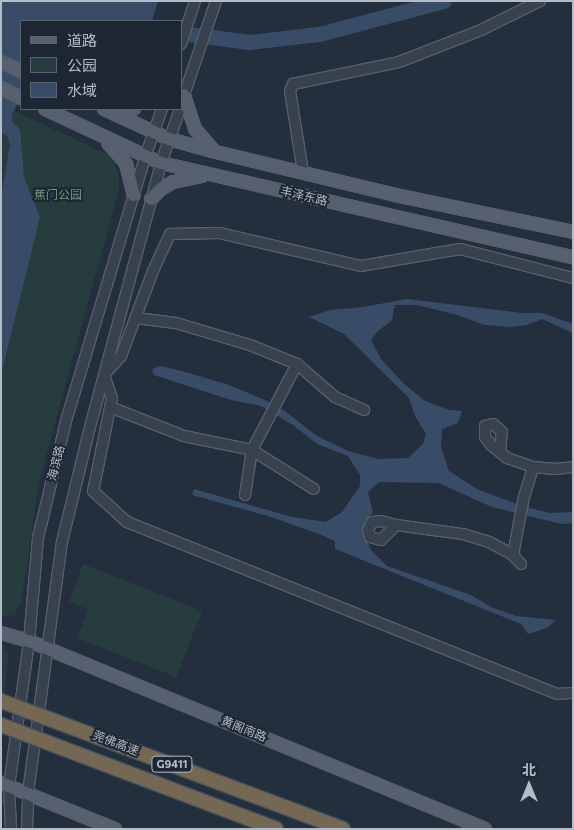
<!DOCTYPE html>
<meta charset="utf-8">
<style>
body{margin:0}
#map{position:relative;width:574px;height:830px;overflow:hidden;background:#242f3e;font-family:Commissioner,"Noto Sans SC",sans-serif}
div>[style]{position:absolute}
.green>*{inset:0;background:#263c3f}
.water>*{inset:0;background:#394c67}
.river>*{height:15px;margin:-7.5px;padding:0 7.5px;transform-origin:7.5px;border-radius:7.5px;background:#394c67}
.roads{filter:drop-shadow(1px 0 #565f6c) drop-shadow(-1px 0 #565f6c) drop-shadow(0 1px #565f6c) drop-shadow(0 -1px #565f6c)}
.minor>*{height:10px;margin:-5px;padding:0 5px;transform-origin:5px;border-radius:5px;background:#38414e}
.major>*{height:12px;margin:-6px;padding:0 6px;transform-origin:6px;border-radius:6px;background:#56606e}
.bridges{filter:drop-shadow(1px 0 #434c59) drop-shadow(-1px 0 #434c59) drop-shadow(0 1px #434c59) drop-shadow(0 -1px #434c59)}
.highway-bridge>*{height:14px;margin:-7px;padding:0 7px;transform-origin:7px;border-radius:7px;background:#746855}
span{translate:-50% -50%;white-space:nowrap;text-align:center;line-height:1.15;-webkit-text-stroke:4px #1d2633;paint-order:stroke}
.shield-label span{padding:1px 4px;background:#1d2633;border:1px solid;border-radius:4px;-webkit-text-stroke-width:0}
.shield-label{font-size:11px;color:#b4bcc9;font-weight:700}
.park-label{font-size:12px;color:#6b9a76}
.street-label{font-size:12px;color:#b4bcc9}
.frame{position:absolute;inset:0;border:2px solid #b4bcc9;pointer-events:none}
.legend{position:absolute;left:20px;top:20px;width:162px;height:90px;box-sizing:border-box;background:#1d2633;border:1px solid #59626f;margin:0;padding:6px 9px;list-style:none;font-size:15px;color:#b4bcc9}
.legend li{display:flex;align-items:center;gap:10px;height:25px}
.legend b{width:25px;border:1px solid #59626f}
.north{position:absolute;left:504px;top:760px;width:50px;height:50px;-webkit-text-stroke:4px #1d2633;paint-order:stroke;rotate:0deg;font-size:14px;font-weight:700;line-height:20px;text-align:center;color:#b4bcc9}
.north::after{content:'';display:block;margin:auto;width:18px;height:22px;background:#b4bcc9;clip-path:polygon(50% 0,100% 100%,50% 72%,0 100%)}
</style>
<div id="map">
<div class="green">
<div style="clip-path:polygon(1px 105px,105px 153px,114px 162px,119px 177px,119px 189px,39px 482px,22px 598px,15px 615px,1px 617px)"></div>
<div style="clip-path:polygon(83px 564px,202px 611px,176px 677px,77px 638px,88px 609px,69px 602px)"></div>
<div style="clip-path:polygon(1px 643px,9px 653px,1px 725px)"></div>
</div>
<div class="water">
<div style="clip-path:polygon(1px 1px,158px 1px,152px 21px,21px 21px,21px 98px,12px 114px,12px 121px,20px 130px,24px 177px,40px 217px,1px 375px,1px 198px,10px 144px,6px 134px,1px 133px)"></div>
<div style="clip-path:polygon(407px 299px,522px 313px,542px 313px,573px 324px,573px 333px,542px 319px,527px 325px,511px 327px,485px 325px,454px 314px,417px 305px,395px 305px,392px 320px,377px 332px,371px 340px,381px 359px,403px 383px,425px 401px,449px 410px,462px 411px,458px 423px,442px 429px,441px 447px,449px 471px,477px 489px,519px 505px,549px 513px,573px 512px,573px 523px,562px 524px,492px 507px,439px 483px,379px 482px,368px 492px,373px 513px,365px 520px,365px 536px,371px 550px,387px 566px,471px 595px,491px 607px,516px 616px,556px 620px,547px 628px,528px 634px,521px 624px,335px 549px,335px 541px,319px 534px,268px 516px,192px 495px,194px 489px,292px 517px,326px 522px,342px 512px,360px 486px,360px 475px,348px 456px,317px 444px,293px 425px,261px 406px,231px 400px,154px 375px,152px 369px,160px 366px,182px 371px,229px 385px,267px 401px,286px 412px,317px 436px,348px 451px,378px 459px,408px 458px,423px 444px,426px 434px,415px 416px,409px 398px,344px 334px,309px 317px,330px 310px,363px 307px)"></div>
</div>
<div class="river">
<div style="left:181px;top:33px;width:69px;rotate:7.5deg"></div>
<div style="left:249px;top:42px;width:70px;rotate:-6.5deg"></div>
<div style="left:319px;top:34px;width:129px;rotate:-14.8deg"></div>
</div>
<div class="roads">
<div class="minor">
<div style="left:181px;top:44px;width:45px;rotate:-72deg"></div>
<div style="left:182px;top:101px;width:106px;rotate:-71.2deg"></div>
<div style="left:303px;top:172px;width:82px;rotate:-99.1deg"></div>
<div style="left:290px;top:91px;width:8px;rotate:-67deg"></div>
<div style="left:293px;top:84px;width:108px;rotate:-11.7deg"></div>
<div style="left:399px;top:62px;width:88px;rotate:-21.3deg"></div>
<div style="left:481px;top:30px;width:66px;rotate:-26.2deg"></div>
<div style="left:573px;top:278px;width:117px;rotate:-165.6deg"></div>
<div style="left:460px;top:249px;width:100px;rotate:170.3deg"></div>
<div style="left:361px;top:266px;width:146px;rotate:-166.9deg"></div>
<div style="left:219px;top:233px;width:49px;rotate:178.8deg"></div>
<div style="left:170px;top:234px;width:41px;rotate:114.7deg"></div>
<div style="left:153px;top:271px;width:91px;rotate:110.6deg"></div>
<div style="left:121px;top:356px;width:25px;rotate:132deg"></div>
<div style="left:104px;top:375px;width:24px;rotate:71deg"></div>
<div style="left:112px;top:398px;width:95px;rotate:101.5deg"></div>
<div style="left:93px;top:491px;width:46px;rotate:42.4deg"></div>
<div style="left:127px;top:522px;width:463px;rotate:21.8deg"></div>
<div style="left:557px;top:694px;width:16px;rotate:-4deg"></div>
<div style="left:136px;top:318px;width:40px;rotate:7.1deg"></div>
<div style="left:176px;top:323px;width:77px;rotate:16.6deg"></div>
<div style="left:250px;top:345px;width:51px;rotate:22deg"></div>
<div style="left:297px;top:364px;width:50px;rotate:41deg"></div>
<div style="left:335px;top:397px;width:32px;rotate:24deg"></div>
<div style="left:110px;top:407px;width:79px;rotate:21.4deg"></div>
<div style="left:184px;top:436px;width:69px;rotate:11.6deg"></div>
<div style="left:252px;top:450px;width:97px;rotate:-62.4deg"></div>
<div style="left:500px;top:450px;width:18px;rotate:-84deg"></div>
<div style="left:502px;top:432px;width:12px;rotate:-138deg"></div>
<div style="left:493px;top:424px;width:8px;rotate:166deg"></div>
<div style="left:485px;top:426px;width:11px;rotate:90deg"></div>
<div style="left:485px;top:437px;width:10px;rotate:53deg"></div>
<div style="left:491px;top:445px;width:21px;rotate:39deg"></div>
<div style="left:507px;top:458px;width:28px;rotate:19deg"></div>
<div style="left:533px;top:467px;width:22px;rotate:5deg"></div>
<div style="left:555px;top:469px;width:18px;rotate:-6deg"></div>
<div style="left:245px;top:495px;width:46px;rotate:-81.2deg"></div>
<div style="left:252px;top:450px;width:73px;rotate:32.2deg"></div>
<div style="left:396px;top:525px;width:21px;rotate:135deg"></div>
<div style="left:381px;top:540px;width:11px;rotate:-165deg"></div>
<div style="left:370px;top:537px;width:7px;rotate:-106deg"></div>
<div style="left:368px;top:530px;width:9px;rotate:-63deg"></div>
<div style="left:372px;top:522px;width:9px;rotate:-6deg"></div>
<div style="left:381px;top:521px;width:16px;rotate:15deg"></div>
<div style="left:396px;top:525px;width:68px;rotate:7.7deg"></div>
<div style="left:463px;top:534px;width:27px;rotate:17deg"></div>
<div style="left:489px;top:542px;width:27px;rotate:28deg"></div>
<div style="left:521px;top:564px;width:12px;rotate:-132deg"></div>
<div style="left:513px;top:555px;width:59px;rotate:-79.3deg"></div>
<div style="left:524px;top:497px;width:31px;rotate:-73deg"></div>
<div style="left:11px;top:829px;width:43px;rotate:-92.7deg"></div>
<div style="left:9px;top:786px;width:146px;rotate:-82.1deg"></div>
<div style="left:29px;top:641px;width:103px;rotate:-85deg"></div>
<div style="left:38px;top:538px;width:120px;rotate:-76.5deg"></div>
<div style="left:66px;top:421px;width:276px;rotate:-73.3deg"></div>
<div style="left:145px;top:157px;width:51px;rotate:-70.5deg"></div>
<div style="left:27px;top:829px;width:36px;rotate:-88deg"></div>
<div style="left:28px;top:793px;width:253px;rotate:-82.3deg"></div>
<div style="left:62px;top:542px;width:118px;rotate:-76.3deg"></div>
<div style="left:90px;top:427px;width:273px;rotate:-74.9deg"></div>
<div style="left:161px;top:163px;width:57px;rotate:-70.6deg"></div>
</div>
<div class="major">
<div style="left:1px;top:62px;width:22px;rotate:24deg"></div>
<div style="left:1px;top:88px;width:22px;rotate:27deg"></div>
<div style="left:184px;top:95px;width:36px;rotate:72deg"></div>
<div style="left:195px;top:129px;width:29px;rotate:49deg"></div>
<div style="left:45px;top:109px;width:128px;rotate:25deg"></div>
<div style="left:161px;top:163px;width:423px;rotate:12.9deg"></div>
<div style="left:104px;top:109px;width:72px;rotate:24.8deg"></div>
<div style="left:169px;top:139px;width:49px;rotate:15.5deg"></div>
<div style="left:216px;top:152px;width:184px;rotate:13.5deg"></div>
<div style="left:395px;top:195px;width:182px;rotate:11.7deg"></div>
<div style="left:111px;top:111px;width:23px;rotate:-5deg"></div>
<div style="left:108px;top:143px;width:28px;rotate:49deg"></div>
<div style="left:126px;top:164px;width:32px;rotate:76deg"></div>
<div style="left:151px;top:199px;width:14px;rotate:-45deg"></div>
<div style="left:161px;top:189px;width:14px;rotate:-30deg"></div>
<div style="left:173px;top:182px;width:30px;rotate:-12deg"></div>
<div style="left:1px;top:633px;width:29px;rotate:16deg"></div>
<div style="left:29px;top:641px;width:493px;rotate:22.4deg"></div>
<div style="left:1px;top:783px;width:123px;rotate:22deg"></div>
</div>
</div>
<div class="bridges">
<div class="highway-bridge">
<div style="left:1px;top:701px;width:365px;rotate:20.5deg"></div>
<div style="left:1px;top:725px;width:294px;rotate:20.7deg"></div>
</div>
</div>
<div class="shield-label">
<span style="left:172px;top:764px">G9411</span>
</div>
<div class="park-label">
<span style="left:58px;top:195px">蕉门公园</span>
</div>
<div class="street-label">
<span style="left:304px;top:196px;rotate:13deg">丰泽东路</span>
<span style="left:56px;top:463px;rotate:-76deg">海滨路</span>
<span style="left:244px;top:729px;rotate:22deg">黄阁南路</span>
<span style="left:116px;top:743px;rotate:21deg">莞佛高速</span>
</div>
<div class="frame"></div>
<ul class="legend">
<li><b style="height:6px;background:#56606e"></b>道路</li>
<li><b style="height:14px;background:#263c3f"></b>公园</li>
<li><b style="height:14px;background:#394c67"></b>水域</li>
</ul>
<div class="north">北</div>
</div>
